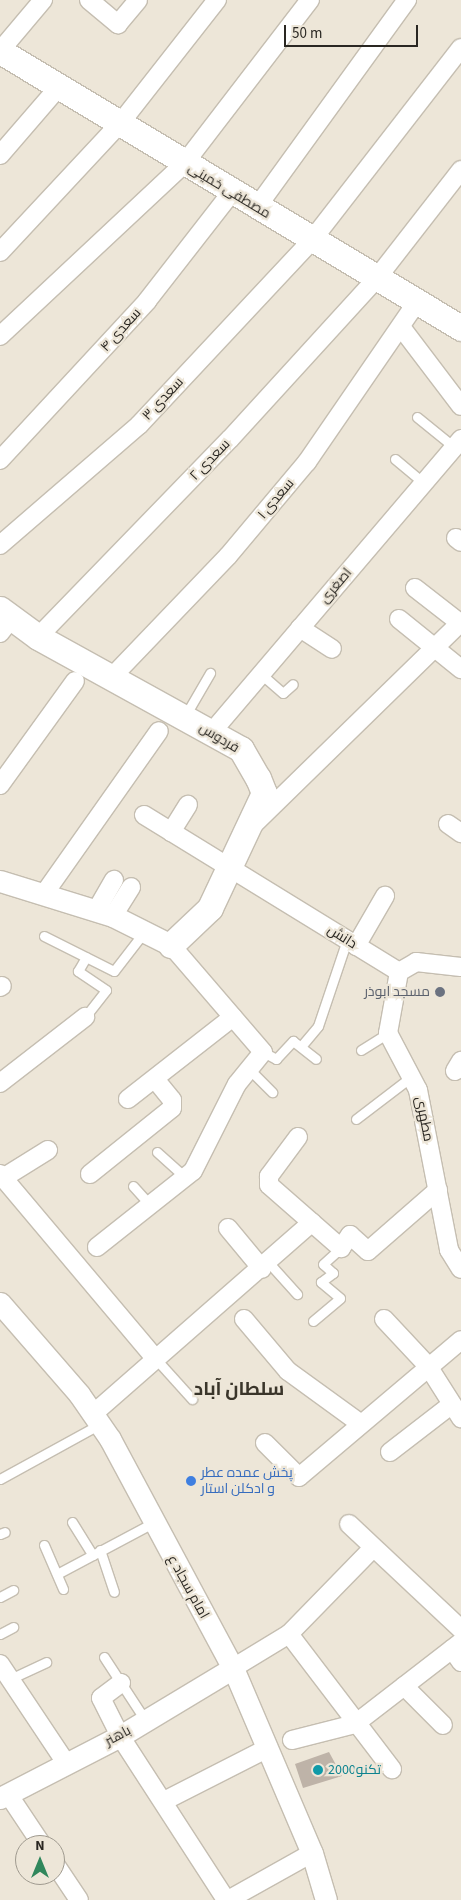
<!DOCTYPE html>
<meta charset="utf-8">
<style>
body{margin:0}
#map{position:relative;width:461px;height:1900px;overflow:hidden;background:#ede6d8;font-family:"Source Sans 3",Cairo,sans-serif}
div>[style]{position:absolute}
.building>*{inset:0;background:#beb3a8}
.roads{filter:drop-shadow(1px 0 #c5beb1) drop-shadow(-1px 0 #c5beb1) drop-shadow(0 1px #c5beb1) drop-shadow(0 -1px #c5beb1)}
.service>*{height:9px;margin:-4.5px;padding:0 4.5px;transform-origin:4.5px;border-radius:4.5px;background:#fff}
.minor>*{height:18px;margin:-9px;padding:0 9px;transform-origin:9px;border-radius:9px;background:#fff}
.tertiary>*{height:21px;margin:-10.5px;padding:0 10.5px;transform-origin:10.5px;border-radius:10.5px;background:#fff}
.secondary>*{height:25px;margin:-12.5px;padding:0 12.5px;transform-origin:12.5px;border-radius:12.5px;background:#fff}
.dots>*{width:14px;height:14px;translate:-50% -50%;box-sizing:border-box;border:2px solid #ede6d8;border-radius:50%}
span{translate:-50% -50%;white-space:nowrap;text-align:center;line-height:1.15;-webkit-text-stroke:4.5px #ede6d8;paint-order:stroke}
.street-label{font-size:14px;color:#2a2722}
.worship-label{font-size:14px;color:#5b616d}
.right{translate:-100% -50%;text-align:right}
.shop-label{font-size:14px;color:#366cbe}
.left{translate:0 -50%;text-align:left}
.culture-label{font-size:14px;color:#0d838f}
.district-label{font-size:19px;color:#3a352a;font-weight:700}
.north{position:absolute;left:15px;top:1835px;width:50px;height:50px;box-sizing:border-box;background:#ede6d8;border:1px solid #9f9a8f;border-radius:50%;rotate:0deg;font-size:14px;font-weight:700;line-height:20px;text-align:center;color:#2a2722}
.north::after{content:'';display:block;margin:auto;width:18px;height:22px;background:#30875c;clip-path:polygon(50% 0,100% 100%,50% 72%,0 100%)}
.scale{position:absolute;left:284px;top:25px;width:134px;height:22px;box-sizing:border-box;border:2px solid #2a2722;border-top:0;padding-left:6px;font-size:15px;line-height:18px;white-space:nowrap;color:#2a2722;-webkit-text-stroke:4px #ede6d8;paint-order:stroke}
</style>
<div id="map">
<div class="building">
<div style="clip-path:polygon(329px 1752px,342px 1776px,303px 1788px,295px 1764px)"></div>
</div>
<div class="roads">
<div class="service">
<div style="left:417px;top:417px;width:48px;rotate:39deg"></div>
<div style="left:395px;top:459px;width:38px;rotate:40deg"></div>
<div style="left:261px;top:674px;width:29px;rotate:41deg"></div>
<div style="left:283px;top:693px;width:13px;rotate:-42deg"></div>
<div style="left:185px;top:716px;width:50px;rotate:-59.8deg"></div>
<div style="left:44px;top:936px;width:78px;rotate:26.6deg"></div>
<div style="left:114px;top:971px;width:49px;rotate:-52.4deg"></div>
<div style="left:85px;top:1017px;width:34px;rotate:-52deg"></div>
<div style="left:106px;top:990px;width:34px;rotate:-146deg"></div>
<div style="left:78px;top:971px;width:16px;rotate:-60deg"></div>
<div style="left:303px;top:1044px;width:23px;rotate:-50deg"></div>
<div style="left:318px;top:1026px;width:91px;rotate:-71.4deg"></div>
<div style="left:361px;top:1050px;width:32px;rotate:-32deg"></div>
<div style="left:263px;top:1052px;width:15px;rotate:28deg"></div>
<div style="left:276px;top:1059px;width:25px;rotate:-47deg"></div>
<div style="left:293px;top:1041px;width:29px;rotate:38deg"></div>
<div style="left:249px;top:1069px;width:33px;rotate:45deg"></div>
<div style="left:356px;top:1119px;width:69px;rotate:-37.4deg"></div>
<div style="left:157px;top:1152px;width:38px;rotate:42deg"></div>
<div style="left:133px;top:1186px;width:25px;rotate:48deg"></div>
<div style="left:269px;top:1263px;width:42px;rotate:47.9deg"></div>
<div style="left:313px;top:1321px;width:35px;rotate:-40deg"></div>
<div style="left:340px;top:1298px;width:25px;rotate:-140deg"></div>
<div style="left:321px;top:1282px;width:15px;rotate:-37deg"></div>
<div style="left:333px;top:1273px;width:13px;rotate:-138deg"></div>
<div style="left:323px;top:1264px;width:24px;rotate:-42deg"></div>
<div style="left:156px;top:1359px;width:54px;rotate:48deg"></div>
<div style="left:0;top:1479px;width:114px;rotate:-28.8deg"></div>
<div style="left:72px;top:1522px;width:39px;rotate:58deg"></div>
<div style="left:0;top:1534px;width:5px;rotate:-22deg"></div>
<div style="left:44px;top:1545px;width:48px;rotate:66.6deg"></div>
<div style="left:100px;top:1550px;width:44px;rotate:71.6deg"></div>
<div style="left:57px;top:1574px;width:109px;rotate:-28deg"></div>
<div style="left:0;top:1597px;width:15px;rotate:-28deg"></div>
<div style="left:0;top:1634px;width:15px;rotate:-28deg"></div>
<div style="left:104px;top:1657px;width:75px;rotate:56.9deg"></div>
<div style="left:10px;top:1679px;width:40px;rotate:-25deg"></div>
</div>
<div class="minor">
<div style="left:89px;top:0;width:38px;rotate:40deg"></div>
<div style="left:118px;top:24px;width:31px;rotate:-50deg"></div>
<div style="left:0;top:51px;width:67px;rotate:-49.9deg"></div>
<div style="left:0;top:155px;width:87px;rotate:-49.2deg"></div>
<div style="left:257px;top:207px;width:256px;rotate:-54.1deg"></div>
<div style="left:0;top:252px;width:179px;rotate:-47deg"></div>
<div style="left:122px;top:121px;width:154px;rotate:-51.9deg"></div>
<div style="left:401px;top:327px;width:99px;rotate:52.8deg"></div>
<div style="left:0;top:336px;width:252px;rotate:-43.1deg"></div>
<div style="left:184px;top:164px;width:207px;rotate:-52.5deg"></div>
<div style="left:0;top:460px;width:217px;rotate:-47.2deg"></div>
<div style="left:147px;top:301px;width:138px;rotate:-52.1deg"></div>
<div style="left:456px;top:538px;width:6px;rotate:39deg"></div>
<div style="left:0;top:545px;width:184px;rotate:-40.8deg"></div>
<div style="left:139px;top:425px;width:253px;rotate:-46.9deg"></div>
<div style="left:312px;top:240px;width:243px;rotate:-52.2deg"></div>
<div style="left:415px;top:588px;width:57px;rotate:37.9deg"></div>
<div style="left:399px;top:619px;width:80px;rotate:38.9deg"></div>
<div style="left:300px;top:628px;width:38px;rotate:33deg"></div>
<div style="left:0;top:633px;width:18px;rotate:-52deg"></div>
<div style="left:38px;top:637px;width:276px;rotate:-45.9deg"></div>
<div style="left:230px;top:439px;width:218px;rotate:-47.6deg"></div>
<div style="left:377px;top:278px;width:137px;rotate:-52.1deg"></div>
<div style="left:111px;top:678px;width:169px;rotate:-46.2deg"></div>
<div style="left:228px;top:556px;width:123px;rotate:-50deg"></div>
<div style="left:307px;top:462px;width:194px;rotate:-55.5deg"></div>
<div style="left:211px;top:733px;width:386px;rotate:-49.6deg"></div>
<div style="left:0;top:785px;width:128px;rotate:-54.2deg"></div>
<div style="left:144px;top:815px;width:299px;rotate:31.6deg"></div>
<div style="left:399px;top:972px;width:20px;rotate:-30deg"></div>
<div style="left:416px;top:962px;width:45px;rotate:6.3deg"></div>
<div style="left:254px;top:824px;width:289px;rotate:-44.3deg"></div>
<div style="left:448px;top:824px;width:16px;rotate:35deg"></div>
<div style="left:171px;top:832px;width:32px;rotate:-58deg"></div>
<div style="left:44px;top:894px;width:199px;rotate:-54.8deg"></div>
<div style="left:96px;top:911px;width:36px;rotate:-60deg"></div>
<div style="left:113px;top:916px;width:34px;rotate:-58deg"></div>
<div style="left:356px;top:946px;width:58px;rotate:-59.9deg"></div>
<div style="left:399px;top:972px;width:62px;rotate:100.2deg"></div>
<div style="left:388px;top:1033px;width:64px;rotate:62.2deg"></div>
<div style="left:418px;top:1090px;width:163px;rotate:79deg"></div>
<div style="left:449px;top:1250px;width:22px;rotate:58deg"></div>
<div style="left:0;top:987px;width:2px;rotate:-27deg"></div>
<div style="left:455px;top:1071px;width:12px;rotate:-59deg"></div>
<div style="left:0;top:1083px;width:108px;rotate:-37.8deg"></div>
<div style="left:128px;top:1099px;width:133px;rotate:-38deg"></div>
<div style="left:298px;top:1137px;width:49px;rotate:126.6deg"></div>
<div style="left:269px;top:1176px;width:9px;rotate:90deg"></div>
<div style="left:269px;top:1185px;width:96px;rotate:41.2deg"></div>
<div style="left:341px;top:1248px;width:16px;rotate:-55deg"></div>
<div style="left:350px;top:1235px;width:24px;rotate:42deg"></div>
<div style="left:368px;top:1251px;width:93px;rotate:-41.1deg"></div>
<div style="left:0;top:1174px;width:242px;rotate:49.9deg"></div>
<div style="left:90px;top:1174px;width:105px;rotate:-38.8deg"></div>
<div style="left:172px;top:1108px;width:8px;rotate:-90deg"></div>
<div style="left:172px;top:1100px;width:26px;rotate:-129deg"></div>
<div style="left:3px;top:1178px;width:53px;rotate:-31.9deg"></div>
<div style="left:228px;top:1228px;width:53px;rotate:50.3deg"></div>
<div style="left:97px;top:1247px;width:122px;rotate:-38.4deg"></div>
<div style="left:193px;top:1171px;width:97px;rotate:-63.2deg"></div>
<div style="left:237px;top:1084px;width:41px;rotate:-50.9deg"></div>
<div style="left:263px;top:1052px;width:141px;rotate:-130.7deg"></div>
<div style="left:244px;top:1319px;width:68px;rotate:49.8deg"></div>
<div style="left:288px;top:1371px;width:90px;rotate:36deg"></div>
<div style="left:384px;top:1319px;width:64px;rotate:46.9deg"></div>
<div style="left:428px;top:1366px;width:62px;rotate:57.6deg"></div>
<div style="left:93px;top:1414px;width:291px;rotate:-41.2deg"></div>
<div style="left:265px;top:1443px;width:48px;rotate:45deg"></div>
<div style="left:299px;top:1477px;width:212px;rotate:-40.2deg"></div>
<div style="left:390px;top:1452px;width:78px;rotate:-37.7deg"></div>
<div style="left:349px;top:1524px;width:154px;rotate:43.2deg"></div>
<div style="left:289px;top:1634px;width:170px;rotate:52.7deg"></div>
<div style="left:452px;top:1649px;width:16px;rotate:55deg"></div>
<div style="left:0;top:1664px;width:119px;rotate:56.3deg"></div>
<div style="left:233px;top:1668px;width:66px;rotate:-31.3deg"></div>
<div style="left:289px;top:1634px;width:120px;rotate:-45.7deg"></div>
<div style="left:121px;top:1683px;width:25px;rotate:143deg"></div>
<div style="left:101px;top:1698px;width:42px;rotate:63.4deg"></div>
<div style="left:120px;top:1736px;width:195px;rotate:57.1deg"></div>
<div style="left:404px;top:1686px;width:55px;rotate:45deg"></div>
<div style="left:292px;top:1740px;width:65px;rotate:-14.3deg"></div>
<div style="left:355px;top:1724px;width:134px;rotate:-37.7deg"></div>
<div style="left:8px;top:1794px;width:61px;rotate:56.3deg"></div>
<div style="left:164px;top:1801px;width:117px;rotate:-27deg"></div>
<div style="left:55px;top:1864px;width:43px;rotate:56.3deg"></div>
<div style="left:228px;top:1900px;width:96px;rotate:-29.2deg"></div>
</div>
<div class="tertiary">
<div style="left:0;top:881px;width:118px;rotate:17.2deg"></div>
<div style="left:113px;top:916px;width:65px;rotate:26.6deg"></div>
<div style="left:0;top:1303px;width:121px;rotate:49deg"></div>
<div style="left:79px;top:1394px;width:55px;rotate:55.4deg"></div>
<div style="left:110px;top:1439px;width:260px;rotate:61.8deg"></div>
<div style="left:233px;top:1668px;width:201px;rotate:66.9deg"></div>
<div style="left:312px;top:1853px;width:49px;rotate:73.4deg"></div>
<div style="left:0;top:1798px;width:135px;rotate:-27.3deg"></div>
<div style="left:120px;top:1736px;width:132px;rotate:-31deg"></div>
</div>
<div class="secondary">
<div style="left:0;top:51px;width:538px;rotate:31deg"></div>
<div style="left:0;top:609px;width:47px;rotate:36.4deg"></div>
<div style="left:38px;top:637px;width:232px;rotate:28.9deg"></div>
<div style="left:241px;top:749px;width:34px;rotate:60deg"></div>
<div style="left:258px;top:778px;width:16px;rotate:68deg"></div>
<div style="left:264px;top:793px;width:127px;rotate:115.2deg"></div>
<div style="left:210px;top:908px;width:54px;rotate:136.5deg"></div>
</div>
</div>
<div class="dots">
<div style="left:440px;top:992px;background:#6b7280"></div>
<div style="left:191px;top:1481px;background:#3f7fe0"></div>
<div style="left:318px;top:1770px;background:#0f9aa8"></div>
</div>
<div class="street-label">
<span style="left:229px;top:191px;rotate:31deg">مصطفی خمینی</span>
<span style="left:121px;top:330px;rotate:-48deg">سعدی ۴</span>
<span style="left:163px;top:399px;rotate:-47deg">سعدی ۳</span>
<span style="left:210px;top:460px;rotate:-46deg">سعدی ۲</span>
<span style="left:276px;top:499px;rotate:-50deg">سعدی ۱</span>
<span style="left:336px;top:586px;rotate:-50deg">اصغری</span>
<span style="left:219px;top:738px;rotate:31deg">فردوس</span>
<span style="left:342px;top:937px;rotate:32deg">دانش</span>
<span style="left:424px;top:1119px;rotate:79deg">مطهری</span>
<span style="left:188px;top:1587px;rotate:61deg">امام سجاد ع</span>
<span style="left:118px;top:1736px;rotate:-28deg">باهنر</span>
</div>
<div class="worship-label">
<span class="right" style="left:430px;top:992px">مسجد ابوذر</span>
</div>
<div class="shop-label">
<span class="left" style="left:201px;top:1481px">پخش عمده عطر<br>و ادکلن استار</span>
</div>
<div class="culture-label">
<span class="left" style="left:328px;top:1770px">تکنو2000</span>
</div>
<div class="district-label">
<span style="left:239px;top:1390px">سلطان آباد</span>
</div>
<div class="north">N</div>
<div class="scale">50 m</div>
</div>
